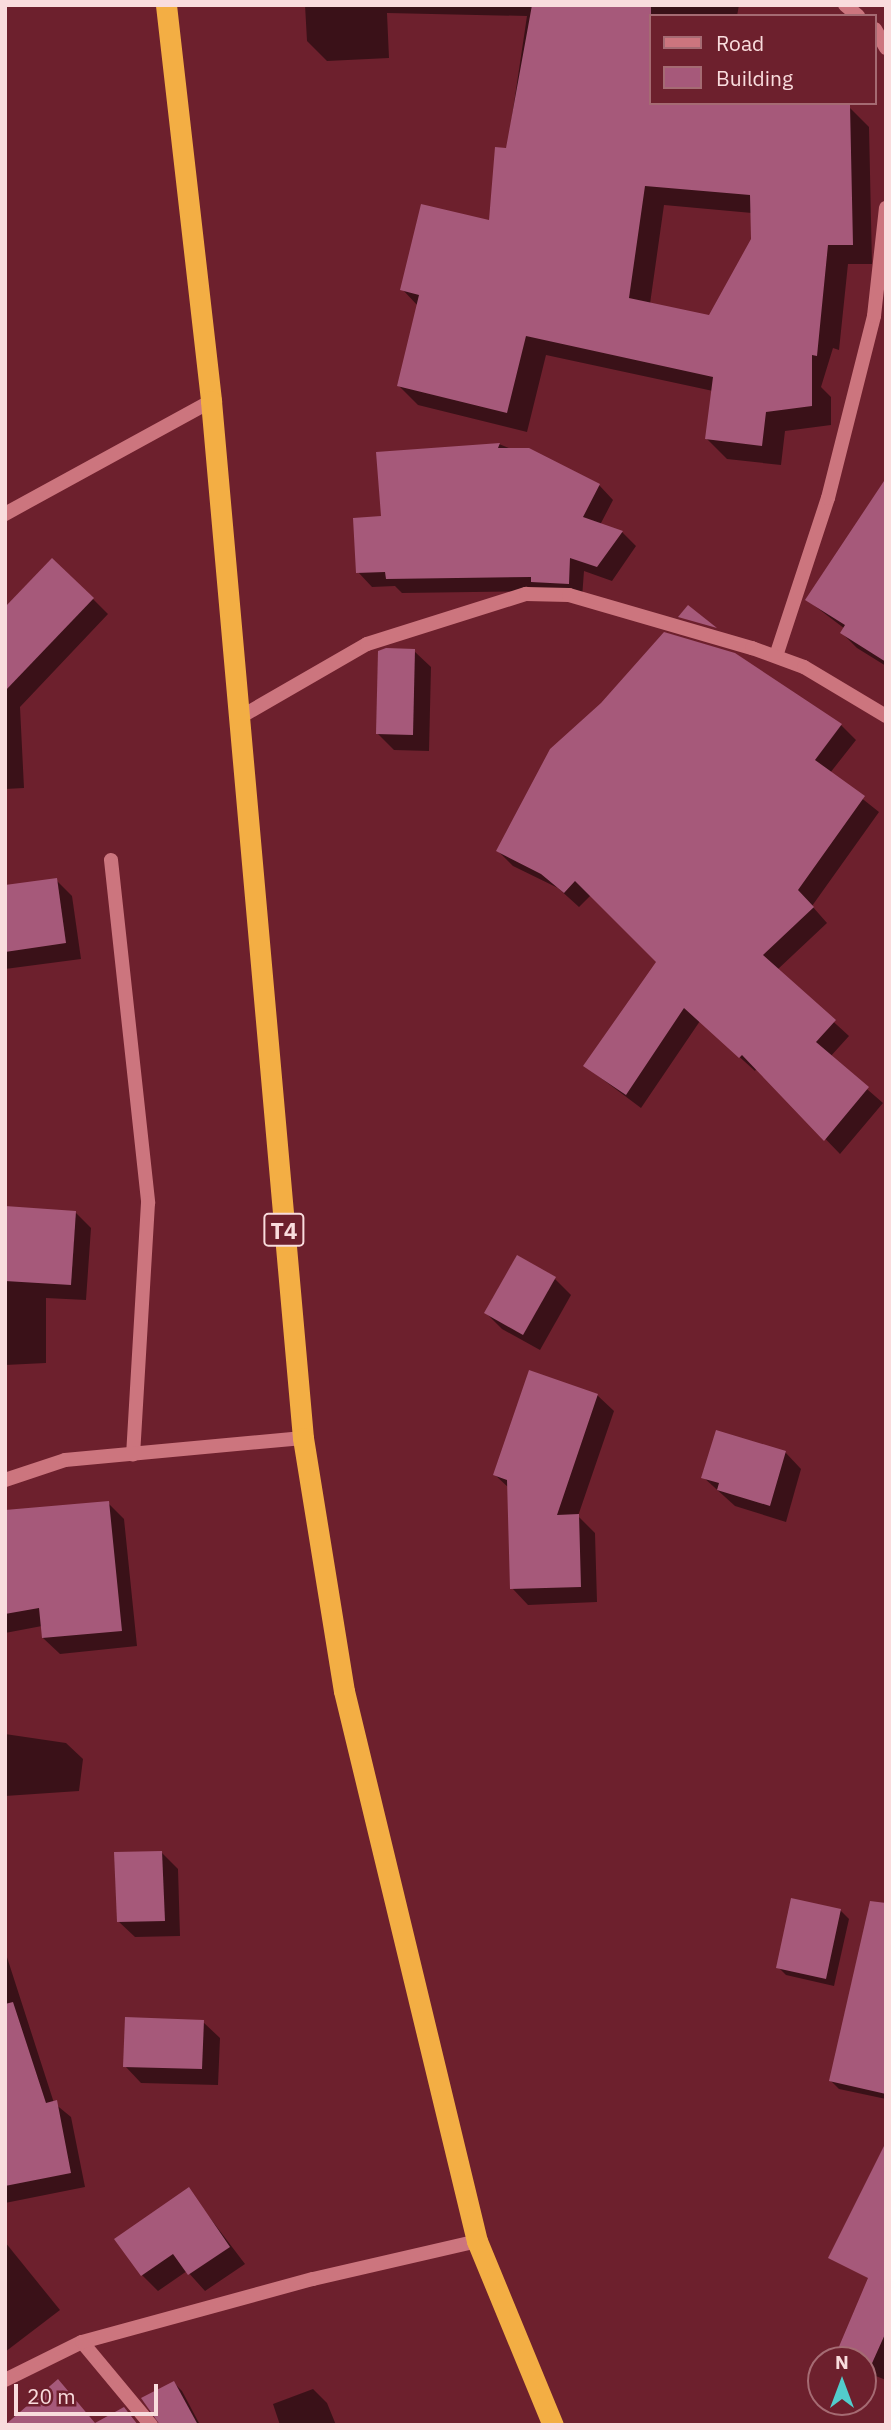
<!DOCTYPE html>
<style>
body{margin:0}
#map{position:relative;width:891px;height:2430px;overflow:hidden;background:#6d202d;font-family:"IBM Plex Sans",sans-serif}
div>[style]{position:absolute}
.shadow>*{inset:0;background:#0007}
.building>*{inset:0;background:#a6597a}
.street>*{height:14px;margin:-7px;padding:0 7px;transform-origin:7px;border-radius:7px;background:#cc757e}
.highway>*{height:21px;margin:-10.5px;padding:0 10.5px;transform-origin:10.5px;border-radius:10.5px;background:#f3ae44}
span{translate:-50% -50%;white-space:nowrap;text-align:center;line-height:1.15;-webkit-text-stroke:7px #6d202d;paint-order:stroke}
.shield-label span{padding:2px 5px;background:#6d202d;border:2px solid;border-radius:5px;-webkit-text-stroke-width:0}
.shield-label{font-size:23px;color:#f9dcdd;font-weight:700}
.frame{position:absolute;inset:0;border:7px solid #f9dcdd;pointer-events:none}
.legend{position:absolute;left:649px;top:14px;width:228px;height:91px;box-sizing:border-box;background:#6d202d;border:2px solid #a56b73;margin:0;padding:9px 12px;list-style:none;font-size:21px;color:#f9dcdd}
.legend li{display:flex;align-items:center;gap:14px;height:35px}
.legend b{width:35px;border:2px solid #a56b73}
.north{position:absolute;left:807px;top:2346px;width:70px;height:70px;box-sizing:border-box;background:#6d202d;border:2px solid #a56b73;border-radius:50%;rotate:0deg;font-size:19px;font-weight:700;line-height:28px;text-align:center;color:#f9dcdd}
.north::after{content:'';display:block;margin:auto;width:24px;height:32px;background:#52cdcc;clip-path:polygon(50% 0,100% 100%,50% 72%,0 100%)}
.scale{position:absolute;left:14px;top:2384px;width:144px;height:32px;box-sizing:border-box;border:4px solid #f9dcdd;border-top:0;padding-left:9px;font-size:21px;line-height:24px;white-space:nowrap;color:#f9dcdd;-webkit-text-stroke:5px #6d202d;paint-order:stroke}
</style>
<div id="map">
<div class="shadow">
<div style="clip-path:polygon(evenodd,305px 5px,739px 5px,737px 16px,651px 16px,651px 103px,833px 103px,833px 108px,849px 107px,869px 127px,872px 264px,848px 264px,839px 350px,833px 348px,821px 387px,831px 397px,831px 425px,785px 431px,781px 465px,727px 459px,707px 439px,713px 391px,546px 355px,527px 432px,418px 405px,399px 386px,418px 306px,402px 289px,490px 222px,507px 150px,527px 16px,387px 13px,389px 58px,327px 61px,307px 41px,305px 5px,664px 205px,752px 213px,752px 240px,710px 317px,650px 304px,664px 205px)"></div>
<div style="clip-path:polygon(499px 444px,599px 485px,613px 500px,600px 525px,622px 532px,636px 546px,612px 581px,584px 571px,582px 598px,542px 591px,402px 593px,395px 586px,372px 587px,358px 572px,382px 518px)"></div>
<div style="clip-path:polygon(886px 481px,886px 666px,857px 648px,842px 633px,845px 629px,807px 600px)"></div>
<div style="clip-path:polygon(93px 599px,108px 614px,20px 707px,24px 788px,5px 789px,5px 610px)"></div>
<div style="clip-path:polygon(414px 651px,431px 667px,429px 751px,394px 750px,378px 734px)"></div>
<div style="clip-path:polygon(841px 725px,856px 740px,830px 773px,879px 812px,812px 906px,827px 923px,777px 970px,849px 1036px,830px 1057px,883px 1103px,840px 1154px,757px 1068px,755px 1071px,700px 1021px,641px 1108px,585px 1066px,658px 962px,591px 895px,579px 907px,558px 888px,513px 866px,498px 851px)"></div>
<div style="clip-path:polygon(56px 880px,72px 896px,81px 959px,5px 969px,5px 887px)"></div>
<div style="clip-path:polygon(5px 1208px,75px 1212px,91px 1228px,86px 1300px,46px 1298px,46px 1363px,5px 1365px)"></div>
<div style="clip-path:polygon(555px 1279px,571px 1295px,540px 1350px,502px 1329px,486px 1313px)"></div>
<div style="clip-path:polygon(597px 1395px,614px 1411px,578px 1516px,595px 1533px,597px 1602px,528px 1605px,512px 1588px,509px 1488px,495px 1475px)"></div>
<div style="clip-path:polygon(785px 1452px,801px 1469px,786px 1522px,735px 1506px,703px 1477px)"></div>
<div style="clip-path:polygon(108px 1503px,124px 1519px,137px 1646px,60px 1654px,43px 1638px,42px 1626px,5px 1633px,5px 1518px)"></div>
<div style="clip-path:polygon(5px 1734px,66px 1743px,83px 1759px,79px 1791px,5px 1796px)"></div>
<div style="clip-path:polygon(162px 1853px,178px 1869px,180px 1936px,135px 1937px,118px 1921px)"></div>
<div style="clip-path:polygon(840px 1910px,849px 1919px,834px 1986px,786px 1975px,778px 1967px)"></div>
<div style="clip-path:polygon(5px 1951px,54px 2103px,71px 2117px,85px 2187px,5px 2203px)"></div>
<div style="clip-path:polygon(886px 1968px,886px 2099px,839px 2089px,831px 2081px)"></div>
<div style="clip-path:polygon(203px 2022px,220px 2038px,218px 2085px,141px 2083px,125px 2066px)"></div>
<div style="clip-path:polygon(188px 2189px,245px 2264px,205px 2291px,187px 2271px,158px 2291px,142px 2275px)"></div>
<div style="clip-path:polygon(5px 2242px,60px 2310px,5px 2352px)"></div>
<div style="clip-path:polygon(886px 2305px,886px 2380px,863px 2371px,863px 2360px,842px 2360px,837px 2355px)"></div>
<div style="clip-path:polygon(174px 2383px,182px 2391px,200px 2425px,161px 2425px)"></div>
<div style="clip-path:polygon(313px 2389px,327px 2403px,336px 2425px,280px 2425px,273px 2404px)"></div>
</div>
<div class="building">
<div style="clip-path:polygon(evenodd,532px 5px,651px 5px,651px 103px,850px 105px,853px 245px,828px 245px,817px 356px,812px 355px,812px 406px,766px 412px,762px 446px,705px 439px,713px 377px,526px 336px,507px 413px,397px 386px,419px 295px,400px 290px,421px 204px,489px 220px,495px 147px,506px 148px,532px 5px,645px 186px,750px 195px,751px 239px,709px 315px,629px 298px,645px 186px)"></div>
<div style="clip-path:polygon(500px 443px,498px 448px,529px 448px,600px 484px,583px 517px,623px 531px,597px 567px,570px 558px,569px 584px,531px 582px,531px 577px,386px 579px,385px 572px,356px 573px,353px 518px,381px 516px,376px 452px)"></div>
<div style="clip-path:polygon(886px 478px,886px 662px,840px 633px,845px 625px,805px 600px)"></div>
<div style="clip-path:polygon(52px 558px,94px 598px,5px 691px,5px 607px)"></div>
<div style="clip-path:polygon(688px 605px,717px 628px,678px 617px)"></div>
<div style="clip-path:polygon(664px 632px,735px 653px,842px 724px,815px 760px,865px 796px,798px 890px,814px 907px,763px 955px,836px 1020px,816px 1042px,869px 1087px,824px 1141px,742px 1055px,739px 1058px,684px 1008px,626px 1095px,583px 1066px,656px 962px,575px 881px,564px 893px,541px 874px,496px 851px,550px 749px,601px 703px)"></div>
<div style="clip-path:polygon(386px 648px,415px 649px,413px 735px,376px 734px,378px 651px)"></div>
<div style="clip-path:polygon(57px 878px,66px 943px,5px 952px,5px 885px)"></div>
<div style="clip-path:polygon(5px 1206px,76px 1211px,71px 1285px,5px 1281px)"></div>
<div style="clip-path:polygon(517px 1255px,556px 1277px,523px 1335px,484px 1313px)"></div>
<div style="clip-path:polygon(529px 1370px,598px 1394px,557px 1515px,579px 1514px,581px 1587px,510px 1589px,507px 1480px,493px 1475px)"></div>
<div style="clip-path:polygon(716px 1430px,786px 1451px,770px 1506px,717px 1490px,719px 1483px,701px 1478px)"></div>
<div style="clip-path:polygon(109px 1501px,122px 1631px,42px 1638px,39px 1608px,5px 1614px,5px 1510px)"></div>
<div style="clip-path:polygon(162px 1851px,165px 1921px,117px 1922px,114px 1852px)"></div>
<div style="clip-path:polygon(791px 1898px,841px 1909px,826px 1979px,776px 1968px)"></div>
<div style="clip-path:polygon(870px 1901px,886px 1903px,886px 2094px,829px 2081px)"></div>
<div style="clip-path:polygon(13px 2002px,46px 2103px,57px 2100px,71px 2173px,5px 2186px,5px 2004px)"></div>
<div style="clip-path:polygon(125px 2017px,204px 2020px,202px 2069px,123px 2067px)"></div>
<div style="clip-path:polygon(886px 2142px,886px 2332px,869px 2370px,863px 2367px,863px 2360px,835px 2356px,868px 2278px,828px 2258px)"></div>
<div style="clip-path:polygon(189px 2187px,230px 2247px,188px 2275px,173px 2254px,141px 2276px,114px 2239px)"></div>
<div style="clip-path:polygon(58px 2379px,95px 2423px,124px 2407px,138px 2425px,5px 2425px)"></div>
<div style="clip-path:polygon(174px 2381px,198px 2425px,160px 2425px,141px 2398px)"></div>
</div>
<div class="street">
<div style="left:845px;top:5px;width:17px;rotate:40deg"></div>
<div style="left:875px;top:29px;width:22px;rotate:60deg"></div>
<div style="left:5px;top:514px;width:235px;rotate:-28.7deg"></div>
<div style="left:776px;top:656px;width:166px;rotate:-71.8deg"></div>
<div style="left:828px;top:498px;width:188px;rotate:-75.8deg"></div>
<div style="left:874px;top:316px;width:109px;rotate:-83.7deg"></div>
<div style="left:237px;top:719px;width:150px;rotate:-30deg"></div>
<div style="left:367px;top:644px;width:167px;rotate:-17.5deg"></div>
<div style="left:526px;top:594px;width:43px;rotate:1.3deg"></div>
<div style="left:569px;top:595px;width:191px;rotate:16.2deg"></div>
<div style="left:752px;top:648px;width:55px;rotate:20.1deg"></div>
<div style="left:804px;top:667px;width:96px;rotate:30.9deg"></div>
<div style="left:111px;top:860px;width:345px;rotate:83.8deg"></div>
<div style="left:148px;top:1203px;width:252px;rotate:93.4deg"></div>
<div style="left:5px;top:1480px;width:63px;rotate:-18.4deg"></div>
<div style="left:65px;top:1460px;width:239px;rotate:-5.3deg"></div>
<div style="left:82px;top:2342px;width:108px;rotate:50.3deg"></div>
<div style="left:5px;top:2380px;width:86px;rotate:-26.3deg"></div>
<div style="left:82px;top:2342px;width:239px;rotate:-15.3deg"></div>
<div style="left:313px;top:2279px;width:168px;rotate:-13deg"></div>
</div>
<div class="highway">
<div style="left:166px;top:5px;width:399px;rotate:83.5deg"></div>
<div style="left:211px;top:401px;width:1041px;rotate:84.93deg"></div>
<div style="left:303px;top:1438px;width:256px;rotate:80.8deg"></div>
<div style="left:344px;top:1691px;width:566px;rotate:76.41deg"></div>
<div style="left:477px;top:2241px;width:199px;rotate:67.6deg"></div>
</div>
<div class="shield-label">
<span style="left:284px;top:1230px">T4</span>
</div>
<div class="frame"></div>
<ul class="legend">
<li><b style="height:9px;background:#cc757e"></b>Road</li>
<li><b style="height:19px;background:#a6597a"></b>Building</li>
</ul>
<div class="north">N</div>
<div class="scale">20 m</div>
</div>
